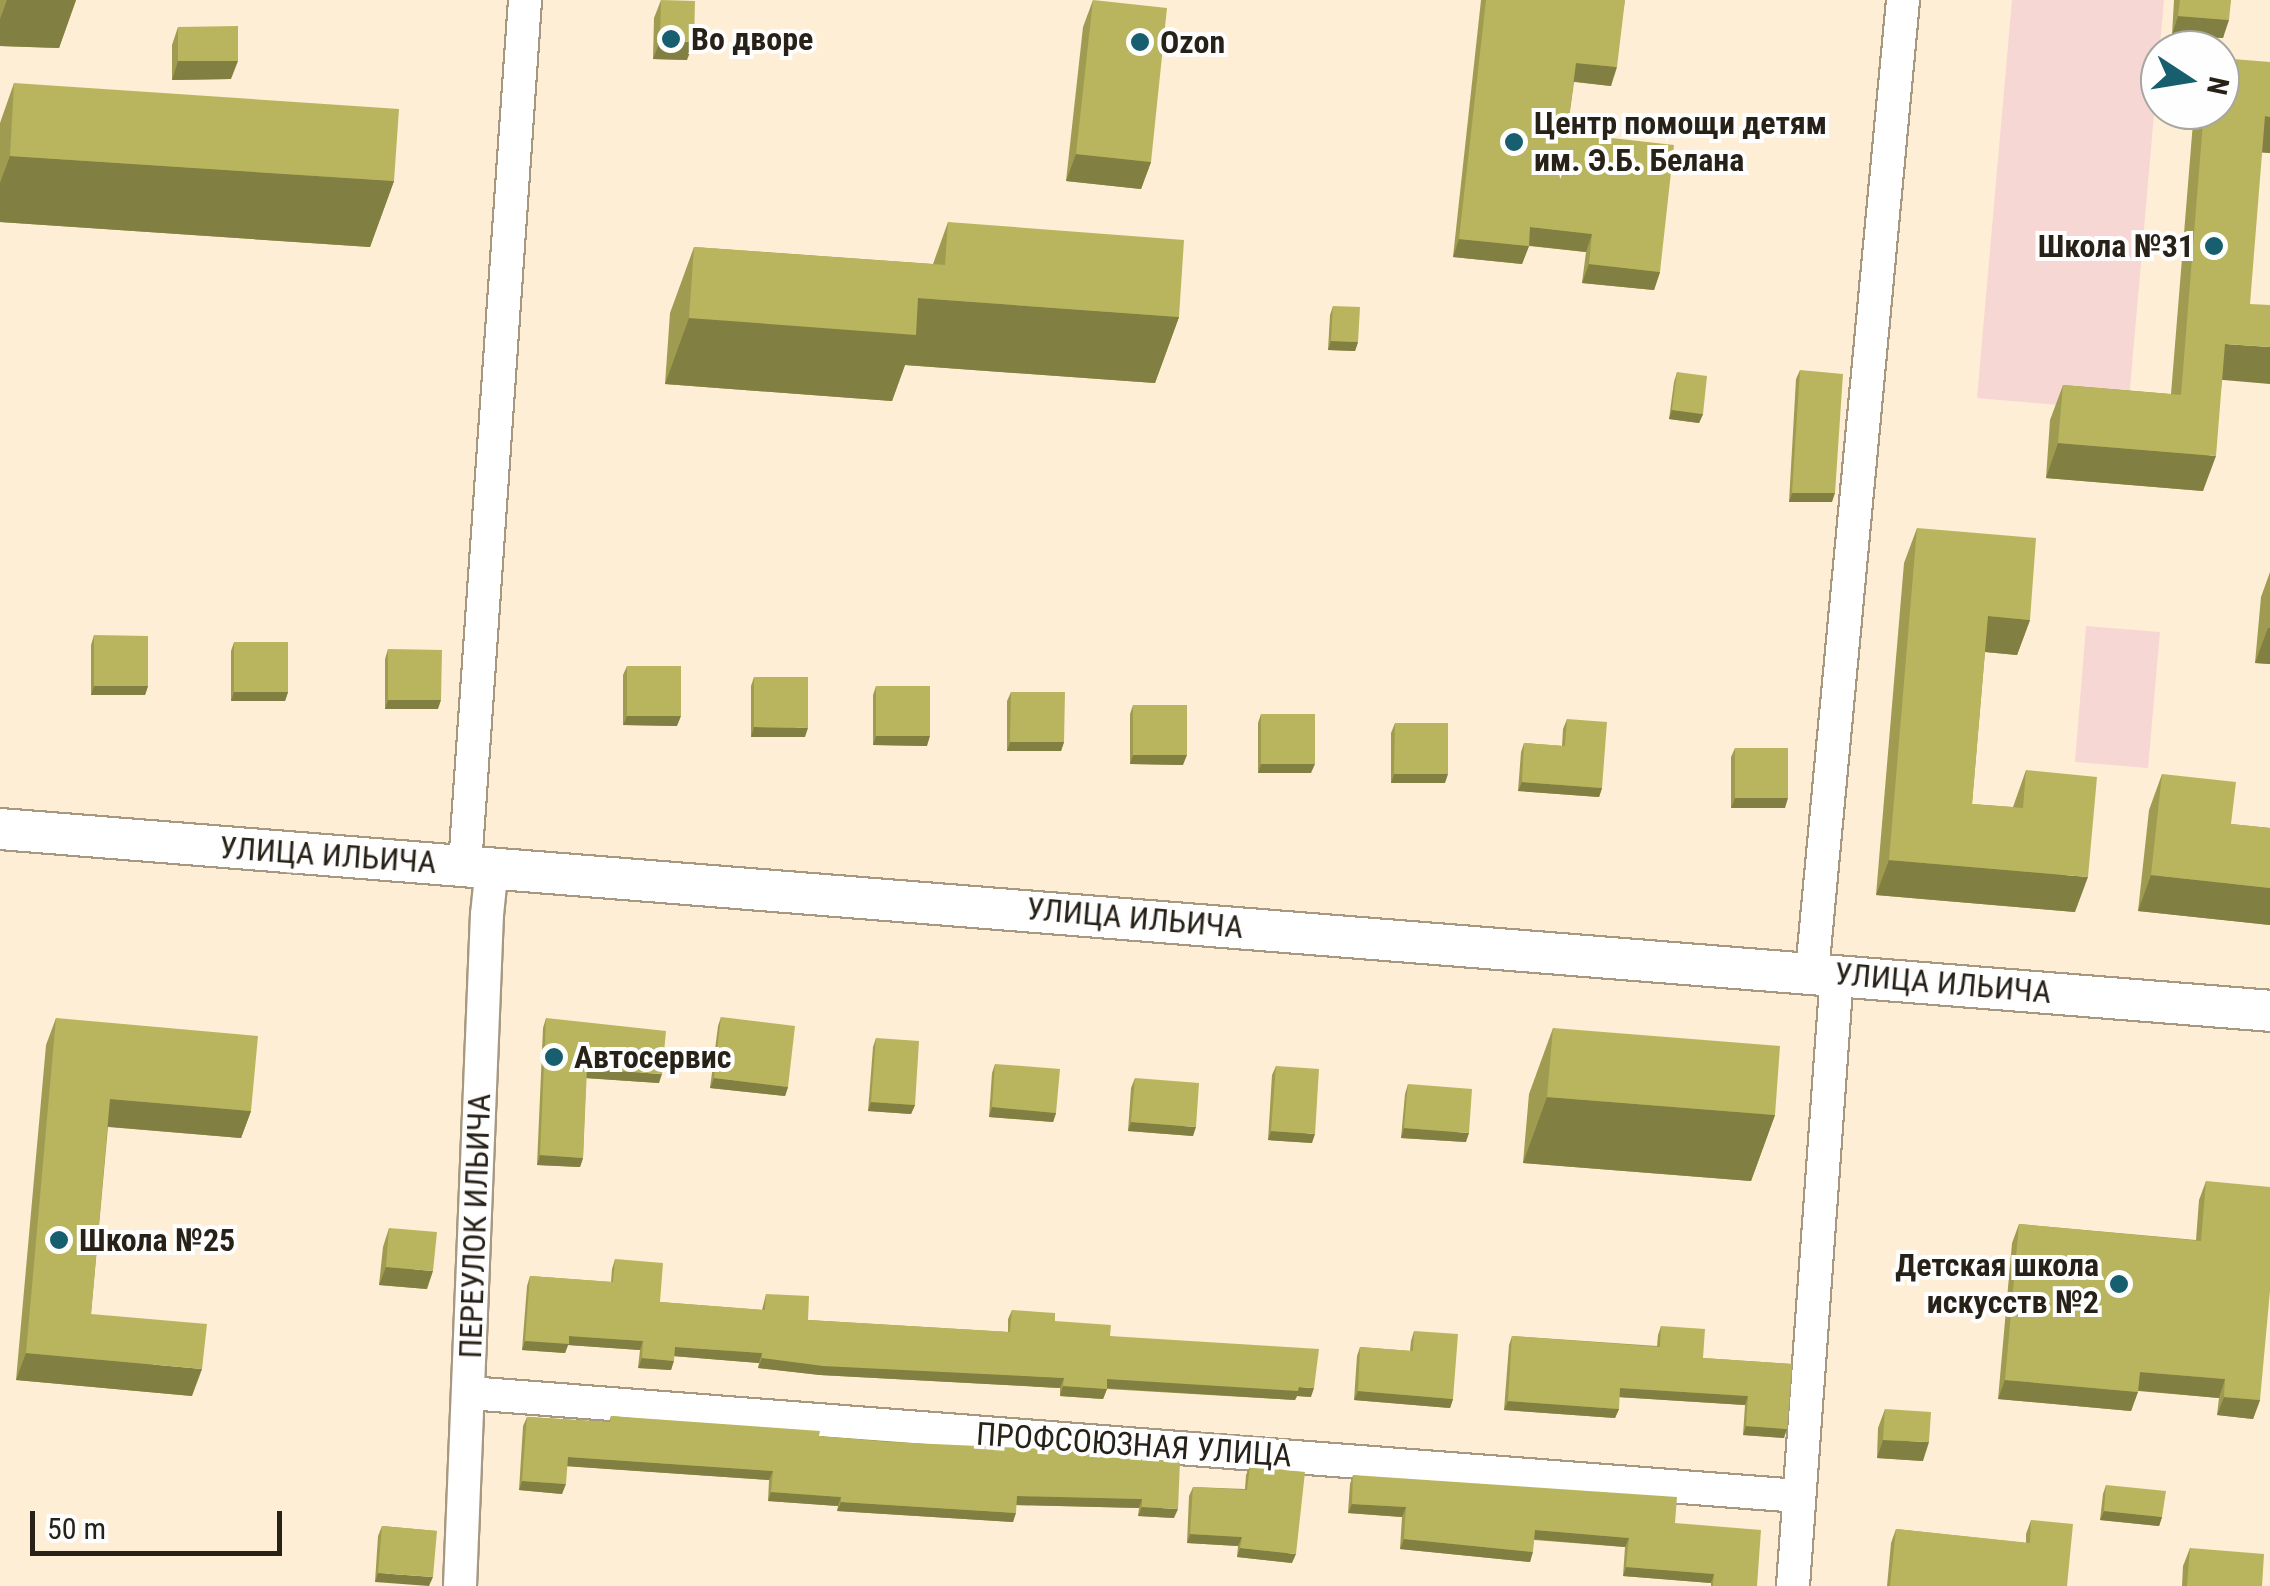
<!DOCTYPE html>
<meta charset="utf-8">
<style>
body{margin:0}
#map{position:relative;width:2270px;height:1586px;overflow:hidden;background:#feeed6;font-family:"Roboto Condensed",sans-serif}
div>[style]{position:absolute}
.green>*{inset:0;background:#f6d7d4}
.roads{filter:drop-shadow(2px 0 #a69881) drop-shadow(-2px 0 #a69881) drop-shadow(0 2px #a69881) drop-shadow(0 -2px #a69881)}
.minor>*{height:32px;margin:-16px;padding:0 16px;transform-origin:16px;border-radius:16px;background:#fff}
.tertiary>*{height:40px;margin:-20px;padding:0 20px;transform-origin:20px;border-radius:20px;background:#fff}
.wall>*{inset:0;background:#9f9c51}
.shaded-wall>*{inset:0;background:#827f42}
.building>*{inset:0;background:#b9b55e}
.dots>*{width:28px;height:28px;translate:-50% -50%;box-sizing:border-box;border:5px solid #fefefe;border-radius:50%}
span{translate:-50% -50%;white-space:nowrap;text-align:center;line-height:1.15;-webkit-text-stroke:8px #fefefe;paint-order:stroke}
.poi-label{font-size:32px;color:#272118;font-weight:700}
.left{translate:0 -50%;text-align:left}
.right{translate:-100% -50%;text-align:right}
.street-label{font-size:32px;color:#272118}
.north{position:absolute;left:2140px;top:30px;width:100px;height:100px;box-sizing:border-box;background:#fefefe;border:2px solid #a8a6a2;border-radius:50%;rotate:102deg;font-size:28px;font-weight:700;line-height:40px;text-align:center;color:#272118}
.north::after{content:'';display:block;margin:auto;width:35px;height:45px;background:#175f6f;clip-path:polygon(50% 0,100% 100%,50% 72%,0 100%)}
.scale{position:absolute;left:30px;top:1511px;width:252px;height:45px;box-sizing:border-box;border:5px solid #272118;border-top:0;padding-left:12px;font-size:30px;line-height:35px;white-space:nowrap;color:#272118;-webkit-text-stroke:8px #fefefe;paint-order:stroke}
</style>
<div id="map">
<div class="green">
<div style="clip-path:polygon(2012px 0,2164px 0,2128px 411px,1977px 398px)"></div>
<div style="clip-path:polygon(2086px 626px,2160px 632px,2148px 768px,2075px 762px)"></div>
</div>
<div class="roads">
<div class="minor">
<div style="left:465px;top:865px;width:867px;rotate:-86.03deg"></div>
<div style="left:1812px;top:972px;width:976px;rotate:-84.65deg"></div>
<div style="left:469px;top:1393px;width:1334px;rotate:4.43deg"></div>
<div style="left:460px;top:1586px;width:672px;rotate:-87.7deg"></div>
<div style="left:487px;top:915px;width:49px;rotate:-84.2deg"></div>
<div style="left:1793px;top:1586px;width:614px;rotate:-85.89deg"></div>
</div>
<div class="tertiary">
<div style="left:0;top:829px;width:2277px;rotate:4.58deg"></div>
</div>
</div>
<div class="wall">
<div style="clip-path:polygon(0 0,76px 0,59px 48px,0 46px)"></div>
<div style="clip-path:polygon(661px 0,687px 60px,653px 59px,654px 18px)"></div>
<div style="clip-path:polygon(1093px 0,1151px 162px,1141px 189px,1066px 181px,1083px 27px)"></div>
<div style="clip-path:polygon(1481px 0,1625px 0,1611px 86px,1574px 82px,1567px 133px,1660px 272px,1654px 290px,1582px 283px,1586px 252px,1529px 246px,1522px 264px,1453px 257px)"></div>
<div style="clip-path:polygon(2174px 0,2231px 0,2223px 38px,2172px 35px)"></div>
<div style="clip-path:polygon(178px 27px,231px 79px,172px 80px,172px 45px)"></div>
<div style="clip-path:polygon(2270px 62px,2270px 153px,2262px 152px,2203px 491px,2046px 478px,2050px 420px,2063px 385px,2171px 394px,2194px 110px,2220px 110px)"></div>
<div style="clip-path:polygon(14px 83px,394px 181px,370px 247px,0 222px,0 123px)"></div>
<div style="clip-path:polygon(948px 222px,1179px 317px,1155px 383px,905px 365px,892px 401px,665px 384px,670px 313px,694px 247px,933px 264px)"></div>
<div style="clip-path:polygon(1333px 306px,1358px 342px,1355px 351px,1328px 350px,1330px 315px)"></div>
<div style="clip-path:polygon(1800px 370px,1832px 502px,1789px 502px,1796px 379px)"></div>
<div style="clip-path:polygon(1677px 372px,1703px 414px,1699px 423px,1669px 419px,1674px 382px)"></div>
<div style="clip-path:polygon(1917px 528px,2030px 620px,2017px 655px,1985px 652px,1972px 804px,2013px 807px,2026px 770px,2075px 912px,1876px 895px,1904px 563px)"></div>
<div style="clip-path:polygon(2270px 572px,2270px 664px,2255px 663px,2261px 597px)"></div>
<div style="clip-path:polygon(94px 635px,148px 686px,145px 695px,91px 695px,91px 645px)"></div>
<div style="clip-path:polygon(234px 642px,288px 692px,285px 701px,231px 701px,231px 651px)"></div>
<div style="clip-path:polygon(388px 649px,438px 709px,385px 709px,385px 659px)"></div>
<div style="clip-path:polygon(627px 666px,677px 726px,623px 725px,623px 675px)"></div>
<div style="clip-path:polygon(754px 677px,805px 737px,751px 737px,751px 686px)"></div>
<div style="clip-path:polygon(876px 686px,927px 746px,873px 745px,873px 695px)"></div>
<div style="clip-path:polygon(1011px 692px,1064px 742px,1061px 751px,1007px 751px,1007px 701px)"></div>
<div style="clip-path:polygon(1133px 705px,1183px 765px,1130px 764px,1130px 714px)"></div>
<div style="clip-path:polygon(1261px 714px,1311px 773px,1258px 773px,1258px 723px)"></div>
<div style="clip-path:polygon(1567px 719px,1602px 788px,1599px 797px,1518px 791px,1521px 752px,1524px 743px,1562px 746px,1563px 729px)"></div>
<div style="clip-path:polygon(1395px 723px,1445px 783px,1391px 783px,1391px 733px)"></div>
<div style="clip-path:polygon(1735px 748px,1785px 808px,1731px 808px,1731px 757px)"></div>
<div style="clip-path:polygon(2162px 774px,2231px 824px,2270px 828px,2270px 925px,2138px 911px,2149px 810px)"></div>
<div style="clip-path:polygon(721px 1017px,788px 1087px,785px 1096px,710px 1088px,718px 1026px)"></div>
<div style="clip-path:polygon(56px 1018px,251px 1111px,241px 1138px,108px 1127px,91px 1314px,192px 1396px,16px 1380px,46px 1045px)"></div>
<div style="clip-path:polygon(546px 1018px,659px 1083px,586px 1078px,583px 1158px,580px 1167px,537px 1165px,543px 1028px)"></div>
<div style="clip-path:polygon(1553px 1028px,1775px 1115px,1751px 1181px,1523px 1163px,1529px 1094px)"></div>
<div style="clip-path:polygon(876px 1038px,915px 1105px,911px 1114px,868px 1111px,873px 1047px)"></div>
<div style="clip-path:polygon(995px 1064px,1056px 1113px,1053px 1122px,989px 1117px,992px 1073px)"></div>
<div style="clip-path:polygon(1276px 1066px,1312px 1143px,1268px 1140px,1272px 1075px)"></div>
<div style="clip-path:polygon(1135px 1078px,1193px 1136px,1128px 1131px,1131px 1088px)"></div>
<div style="clip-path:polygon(1408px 1084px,1466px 1142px,1401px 1138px,1405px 1094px)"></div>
<div style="clip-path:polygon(2206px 1181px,2260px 1400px,2253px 1419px,2217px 1415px,2219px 1398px,2138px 1391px,2131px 1411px,1998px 1399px,2012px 1243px,2019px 1224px,2196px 1240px,2199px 1200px)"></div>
<div style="clip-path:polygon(389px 1228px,427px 1289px,379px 1285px,383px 1247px)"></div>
<div style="clip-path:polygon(615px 1259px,660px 1302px,762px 1310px,766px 1294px,808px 1320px,1008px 1332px,1008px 1319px,1012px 1310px,1110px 1336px,1311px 1397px,1297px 1396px,1295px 1400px,1107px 1389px,1103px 1399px,1060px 1396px,1060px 1388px,820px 1375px,758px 1368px,759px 1363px,674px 1356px,671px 1370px,638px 1368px,640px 1350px,568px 1345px,565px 1353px,522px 1350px,527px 1286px,530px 1276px,611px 1282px,612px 1269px)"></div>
<div style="clip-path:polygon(1661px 1326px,1703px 1358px,1792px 1364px,1784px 1438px,1743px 1435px,1745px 1405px,1619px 1397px,1619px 1409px,1615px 1418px,1504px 1410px,1509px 1345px,1512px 1336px,1657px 1346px,1658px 1335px)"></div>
<div style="clip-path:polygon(1414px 1331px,1453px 1399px,1450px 1408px,1354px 1400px,1357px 1356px,1360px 1347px,1410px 1351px,1411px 1341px)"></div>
<div style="clip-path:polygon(1885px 1409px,1923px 1461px,1877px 1458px,1878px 1428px)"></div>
<div style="clip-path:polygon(611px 1416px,819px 1436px,1100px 1457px,1174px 1518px,1138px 1516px,1139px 1508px,1016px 1505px,1013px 1522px,837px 1511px,838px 1506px,768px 1501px,769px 1480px,567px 1466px,562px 1494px,519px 1490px,523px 1426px,527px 1417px,609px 1422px)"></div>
<div style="clip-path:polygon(1250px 1466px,1292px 1563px,1237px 1557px,1238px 1546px,1187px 1543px,1189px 1496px,1193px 1487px,1245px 1489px,1246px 1475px)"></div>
<div style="clip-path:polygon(1353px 1475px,1675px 1523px,1757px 1586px,1711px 1586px,1711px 1583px,1623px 1576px,1625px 1547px,1534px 1540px,1530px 1562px,1400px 1549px,1402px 1517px,1348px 1513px,1350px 1484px)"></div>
<div style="clip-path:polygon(2106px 1485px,2162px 1517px,2159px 1526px,2100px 1520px,2103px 1494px)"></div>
<div style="clip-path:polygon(2031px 1520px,2067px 1586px,1887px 1586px,1891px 1543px,1896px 1529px,2026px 1543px,2026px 1534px)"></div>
<div style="clip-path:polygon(382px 1526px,437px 1531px,375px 1582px,378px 1536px)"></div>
<div style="clip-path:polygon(2190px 1548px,2262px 1586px,2182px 1586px,2183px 1566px)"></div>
</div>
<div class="shaded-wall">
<div style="clip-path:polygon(7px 0,76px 0,59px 48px,0 46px,0 19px)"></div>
<div style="clip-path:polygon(2178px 16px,2229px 20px,2223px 38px,2172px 35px)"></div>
<div style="clip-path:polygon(660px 41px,694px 42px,687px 60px,653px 59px)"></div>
<div style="clip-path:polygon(178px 61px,238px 61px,231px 79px,172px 80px)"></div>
<div style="clip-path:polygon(1576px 63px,1617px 67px,1611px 86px,1569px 81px)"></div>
<div style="clip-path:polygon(2265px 116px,2270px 117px,2270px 153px,2252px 152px)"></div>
<div style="clip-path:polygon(1076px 154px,1151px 162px,1141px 189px,1066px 181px)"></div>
<div style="clip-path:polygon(10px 156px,394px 181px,370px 247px,0 222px,0 183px)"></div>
<div style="clip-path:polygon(1530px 227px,1592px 234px,1586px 252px,1524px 245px)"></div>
<div style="clip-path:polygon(1459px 239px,1529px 246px,1522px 264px,1453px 257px)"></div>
<div style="clip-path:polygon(1589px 264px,1660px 272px,1654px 290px,1582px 283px)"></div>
<div style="clip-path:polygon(918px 298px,1179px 317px,1155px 383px,905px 365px,892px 401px,665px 384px,689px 318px)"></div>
<div style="clip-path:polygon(1331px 341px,1358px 342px,1355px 351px,1328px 350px)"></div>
<div style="clip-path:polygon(2225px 344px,2270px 347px,2270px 384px,2212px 379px)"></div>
<div style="clip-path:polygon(1672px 410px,1703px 414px,1699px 423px,1669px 419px)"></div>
<div style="clip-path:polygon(2058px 443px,2216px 456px,2203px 491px,2046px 478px)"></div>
<div style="clip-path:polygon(1792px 493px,1835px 493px,1832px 502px,1789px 502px)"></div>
<div style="clip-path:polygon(1988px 616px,2030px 620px,2017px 655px,1975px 651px)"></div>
<div style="clip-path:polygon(2268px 628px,2270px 628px,2270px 664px,2255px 663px)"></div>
<div style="clip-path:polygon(94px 686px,148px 686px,145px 695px,91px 695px)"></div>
<div style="clip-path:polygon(234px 692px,288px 692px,285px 701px,231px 701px)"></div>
<div style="clip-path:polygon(388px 700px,441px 700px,438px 709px,385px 709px)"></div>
<div style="clip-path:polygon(627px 716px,681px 716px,677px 726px,623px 725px)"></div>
<div style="clip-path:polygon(754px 727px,808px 728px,805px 737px,751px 737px)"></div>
<div style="clip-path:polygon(876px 736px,930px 736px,927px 746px,873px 745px)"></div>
<div style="clip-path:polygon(1010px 742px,1064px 742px,1061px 751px,1007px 751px)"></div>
<div style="clip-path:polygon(1133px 755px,1187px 755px,1183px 765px,1130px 764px)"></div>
<div style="clip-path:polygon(1261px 764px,1315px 764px,1311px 773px,1258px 773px)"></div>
<div style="clip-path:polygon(1394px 774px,1448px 774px,1445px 783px,1391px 783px)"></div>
<div style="clip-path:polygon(1522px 782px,1602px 788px,1599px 797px,1518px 791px)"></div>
<div style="clip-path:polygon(1735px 798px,1788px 798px,1785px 808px,1731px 808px)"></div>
<div style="clip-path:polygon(1889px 860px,2088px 877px,2075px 912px,1876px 895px)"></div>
<div style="clip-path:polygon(2151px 875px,2270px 888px,2270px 925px,2138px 911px)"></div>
<div style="clip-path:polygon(587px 1069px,662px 1074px,659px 1083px,584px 1078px)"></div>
<div style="clip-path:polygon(714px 1078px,788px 1087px,785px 1096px,710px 1088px)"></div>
<div style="clip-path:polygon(1547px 1097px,1775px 1115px,1751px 1181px,1523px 1163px)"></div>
<div style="clip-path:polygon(110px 1099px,251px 1111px,241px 1138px,100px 1126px)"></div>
<div style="clip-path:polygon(871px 1102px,915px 1105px,911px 1114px,868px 1111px)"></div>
<div style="clip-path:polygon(992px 1107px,1056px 1113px,1053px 1122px,989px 1117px)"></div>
<div style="clip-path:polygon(1131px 1122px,1196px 1127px,1193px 1136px,1128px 1131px)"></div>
<div style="clip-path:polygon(1404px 1128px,1469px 1133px,1466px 1142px,1401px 1138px)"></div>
<div style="clip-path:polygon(1271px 1131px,1315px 1134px,1312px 1143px,1268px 1140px)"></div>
<div style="clip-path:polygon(540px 1155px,583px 1158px,580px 1167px,537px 1165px)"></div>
<div style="clip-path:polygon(386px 1267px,433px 1271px,427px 1289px,379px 1285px)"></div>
<div style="clip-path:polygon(569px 1336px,643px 1341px,640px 1350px,568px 1345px,565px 1353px,522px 1350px,525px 1341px)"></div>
<div style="clip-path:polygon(675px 1347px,762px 1353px,759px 1363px,672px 1356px)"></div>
<div style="clip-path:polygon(26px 1353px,202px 1369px,192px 1396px,16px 1380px)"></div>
<div style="clip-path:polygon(642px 1358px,674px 1361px,671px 1370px,638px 1368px)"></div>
<div style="clip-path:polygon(762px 1358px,1064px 1378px,1060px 1388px,820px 1375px,758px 1368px)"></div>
<div style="clip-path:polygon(2140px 1372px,2225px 1379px,2219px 1398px,2133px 1390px)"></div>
<div style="clip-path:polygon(1107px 1379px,1299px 1387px,1314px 1388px,1311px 1397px,1297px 1396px,1295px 1400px,1104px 1388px)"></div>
<div style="clip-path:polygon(2005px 1380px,2138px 1392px,2131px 1411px,1998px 1399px)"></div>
<div style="clip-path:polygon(1063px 1386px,1107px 1389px,1103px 1399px,1060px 1396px)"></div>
<div style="clip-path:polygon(1620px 1388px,1748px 1396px,1745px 1405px,1617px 1397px)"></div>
<div style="clip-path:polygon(1358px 1391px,1453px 1399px,1450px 1408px,1354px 1400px)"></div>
<div style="clip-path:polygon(2224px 1397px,2260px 1400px,2253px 1419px,2217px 1415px)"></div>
<div style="clip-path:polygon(1508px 1401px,1619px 1409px,1615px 1418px,1504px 1410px)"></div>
<div style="clip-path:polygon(1746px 1426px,1787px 1429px,1784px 1438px,1743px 1435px)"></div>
<div style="clip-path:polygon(1883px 1440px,1929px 1442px,1923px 1461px,1877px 1458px)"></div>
<div style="clip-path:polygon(568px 1457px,773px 1471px,769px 1480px,564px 1466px)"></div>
<div style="clip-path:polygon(522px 1481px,566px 1484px,562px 1494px,519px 1490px)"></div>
<div style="clip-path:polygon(771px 1492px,841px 1497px,838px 1506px,768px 1501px)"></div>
<div style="clip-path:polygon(1017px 1496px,1142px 1499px,1139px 1508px,1014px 1505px)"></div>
<div style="clip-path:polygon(841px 1502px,1016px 1513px,1013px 1522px,837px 1511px)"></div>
<div style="clip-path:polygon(1352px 1504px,1406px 1507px,1402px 1517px,1348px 1513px)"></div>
<div style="clip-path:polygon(1142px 1507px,1178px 1509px,1174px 1518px,1138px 1516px)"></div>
<div style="clip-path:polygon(2104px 1511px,2162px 1517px,2159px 1526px,2100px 1520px)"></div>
<div style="clip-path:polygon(1535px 1530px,1629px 1538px,1625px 1547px,1532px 1539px)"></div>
<div style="clip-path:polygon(1190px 1534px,1242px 1537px,1238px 1546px,1187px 1543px)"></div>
<div style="clip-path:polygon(1404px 1539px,1533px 1552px,1530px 1562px,1400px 1549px)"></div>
<div style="clip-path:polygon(1240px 1548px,1296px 1554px,1292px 1563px,1237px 1557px)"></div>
<div style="clip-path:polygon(1626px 1567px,1714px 1574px,1711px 1583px,1623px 1576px)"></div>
<div style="clip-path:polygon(378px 1573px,433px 1577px,429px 1586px,375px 1582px)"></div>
</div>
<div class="building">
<div style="clip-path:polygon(661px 0,695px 1px,694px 42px,660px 41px)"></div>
<div style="clip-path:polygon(1093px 0,1167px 8px,1151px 162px,1076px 154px)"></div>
<div style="clip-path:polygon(1486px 0,1625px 0,1617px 67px,1576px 63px,1567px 133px,1674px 145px,1660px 272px,1589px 264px,1592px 234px,1530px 227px,1529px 246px,1459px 239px)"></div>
<div style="clip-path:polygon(2180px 0,2231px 0,2229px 20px,2178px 16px)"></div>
<div style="clip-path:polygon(238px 26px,238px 61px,178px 61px,178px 27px)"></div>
<div style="clip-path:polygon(2220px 58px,2270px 62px,2270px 117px,2265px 116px,2250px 304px,2270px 305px,2270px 347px,2225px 344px,2216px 456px,2058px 443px,2063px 385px,2181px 395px,2204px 110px,2220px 110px)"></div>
<div style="clip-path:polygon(14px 83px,399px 109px,394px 181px,10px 156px)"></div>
<div style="clip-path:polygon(948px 222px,1184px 240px,1179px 317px,918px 298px,916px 335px,689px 318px,694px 247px,945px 265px)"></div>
<div style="clip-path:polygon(1333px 306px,1360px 307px,1358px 342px,1331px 341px)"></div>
<div style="clip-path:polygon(1800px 370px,1843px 374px,1835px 493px,1792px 493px)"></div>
<div style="clip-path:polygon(1677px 372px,1707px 376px,1703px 414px,1672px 410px)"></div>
<div style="clip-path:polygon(1917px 528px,2036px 538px,2030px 620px,1988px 616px,1972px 804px,2023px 808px,2026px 770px,2097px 777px,2088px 877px,1889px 860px)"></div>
<div style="clip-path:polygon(94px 635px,148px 636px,148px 686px,94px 686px)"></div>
<div style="clip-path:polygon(234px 642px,288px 642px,288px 692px,234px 692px)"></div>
<div style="clip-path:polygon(388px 649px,442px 650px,441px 700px,388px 700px)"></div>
<div style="clip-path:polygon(627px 666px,681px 666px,681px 716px,627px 716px)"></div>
<div style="clip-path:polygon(754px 677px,808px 677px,808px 728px,754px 727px)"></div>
<div style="clip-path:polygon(876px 686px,930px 686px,930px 736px,876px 736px)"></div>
<div style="clip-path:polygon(1011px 692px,1065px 692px,1064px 742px,1010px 742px)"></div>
<div style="clip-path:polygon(1133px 705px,1187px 705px,1187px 755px,1133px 755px)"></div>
<div style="clip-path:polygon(1261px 714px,1315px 714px,1315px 764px,1261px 764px)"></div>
<div style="clip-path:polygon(1567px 719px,1607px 722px,1602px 788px,1522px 782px,1524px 743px,1565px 746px)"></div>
<div style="clip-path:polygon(1395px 723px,1448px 723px,1448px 774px,1394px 774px)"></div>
<div style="clip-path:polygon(1735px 748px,1788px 748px,1788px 798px,1735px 798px)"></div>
<div style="clip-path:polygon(2162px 774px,2236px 782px,2231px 824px,2270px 828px,2270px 888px,2151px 875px)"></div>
<div style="clip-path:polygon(721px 1017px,795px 1026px,788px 1087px,714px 1078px)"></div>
<div style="clip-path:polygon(56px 1018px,258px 1036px,251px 1111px,110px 1099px,91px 1314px,207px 1324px,202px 1369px,26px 1353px)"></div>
<div style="clip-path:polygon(546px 1018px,666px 1031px,662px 1074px,587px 1069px,583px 1158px,540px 1155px)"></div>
<div style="clip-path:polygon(1553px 1028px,1780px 1046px,1775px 1115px,1547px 1097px)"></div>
<div style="clip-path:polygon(876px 1038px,919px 1041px,915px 1105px,871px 1102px)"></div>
<div style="clip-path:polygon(995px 1064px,1060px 1069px,1056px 1113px,992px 1107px)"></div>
<div style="clip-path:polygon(1276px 1066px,1319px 1069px,1315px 1134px,1271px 1131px)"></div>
<div style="clip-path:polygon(1135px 1078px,1199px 1083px,1196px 1127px,1131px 1122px)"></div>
<div style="clip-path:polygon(1408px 1084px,1472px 1089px,1469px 1133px,1404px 1128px)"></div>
<div style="clip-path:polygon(2206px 1181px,2270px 1187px,2270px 1291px,2260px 1400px,2224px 1397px,2225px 1379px,2140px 1372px,2138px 1392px,2005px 1380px,2019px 1224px,2201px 1241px)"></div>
<div style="clip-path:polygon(389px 1228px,437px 1232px,433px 1271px,386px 1267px)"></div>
<div style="clip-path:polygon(615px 1259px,663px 1263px,660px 1302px,765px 1310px,766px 1294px,809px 1296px,808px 1320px,1010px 1332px,1012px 1310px,1055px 1313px,1055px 1321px,1111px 1325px,1110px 1336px,1319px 1349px,1314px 1388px,1299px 1387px,1298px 1391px,1107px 1379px,1107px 1389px,1063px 1386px,1064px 1378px,823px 1366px,762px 1358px,762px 1353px,675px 1347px,674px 1361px,642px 1358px,643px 1341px,569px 1336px,569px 1344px,525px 1341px,530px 1276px,613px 1282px)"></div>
<div style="clip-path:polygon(1661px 1326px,1705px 1329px,1703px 1358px,1792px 1364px,1787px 1429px,1746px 1426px,1748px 1396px,1620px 1388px,1619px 1409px,1508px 1401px,1512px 1336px,1660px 1347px)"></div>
<div style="clip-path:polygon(1414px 1331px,1458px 1334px,1453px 1399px,1358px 1391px,1360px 1347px,1413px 1351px)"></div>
<div style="clip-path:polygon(1885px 1409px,1931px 1412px,1929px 1442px,1883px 1440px)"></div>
<div style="clip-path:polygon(611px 1416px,820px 1431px,819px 1436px,889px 1442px,1069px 1450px,1100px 1452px,1100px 1457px,1180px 1461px,1178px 1509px,1142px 1507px,1142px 1499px,1017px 1496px,1016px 1513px,841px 1502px,841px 1497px,771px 1492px,773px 1471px,568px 1457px,566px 1484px,522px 1481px,527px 1417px,610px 1422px)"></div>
<div style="clip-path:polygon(1250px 1466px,1305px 1472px,1296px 1554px,1240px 1548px,1242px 1537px,1190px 1534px,1193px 1487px,1247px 1490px)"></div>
<div style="clip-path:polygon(1353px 1475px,1677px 1497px,1675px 1523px,1761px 1530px,1757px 1586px,1713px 1586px,1714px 1574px,1626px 1567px,1629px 1538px,1535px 1530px,1533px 1552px,1404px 1539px,1406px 1507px,1352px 1504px)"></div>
<div style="clip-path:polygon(2106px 1485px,2166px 1491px,2162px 1517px,2104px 1511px)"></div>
<div style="clip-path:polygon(2031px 1520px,2073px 1524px,2067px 1586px,1890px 1586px,1896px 1529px,2030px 1543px)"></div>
<div style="clip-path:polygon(382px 1526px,437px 1531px,433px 1577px,378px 1573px)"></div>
<div style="clip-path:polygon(2190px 1548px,2264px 1554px,2262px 1586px,2187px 1586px)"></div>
</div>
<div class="dots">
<div style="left:671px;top:39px;background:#175f6f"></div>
<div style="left:1140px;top:42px;background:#175f6f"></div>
<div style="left:1514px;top:142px;background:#175f6f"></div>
<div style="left:2214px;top:246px;background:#175f6f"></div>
<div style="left:554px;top:1057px;background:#175f6f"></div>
<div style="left:59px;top:1240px;background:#175f6f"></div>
<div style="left:2119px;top:1284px;background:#175f6f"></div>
</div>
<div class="poi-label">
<span class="left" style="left:691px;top:39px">Во дворе</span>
<span class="left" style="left:1160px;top:42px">Ozon</span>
<span class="left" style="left:1534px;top:142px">Центр помощи детям<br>им. Э.Б. Белана</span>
<span class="right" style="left:2194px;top:246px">Школа №31</span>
<span class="left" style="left:574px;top:1057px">Автосервис</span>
<span class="left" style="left:79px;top:1240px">Школа №25</span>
<span class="right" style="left:2099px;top:1284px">Детская школа<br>искусств №2</span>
</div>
<div class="street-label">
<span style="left:328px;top:855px;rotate:4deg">УЛИЦА ИЛЬИЧА</span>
<span style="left:1135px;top:918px;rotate:5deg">УЛИЦА ИЛЬИЧА</span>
<span style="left:1943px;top:983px;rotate:5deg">УЛИЦА ИЛЬИЧА</span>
<span style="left:475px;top:1226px;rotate:-88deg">ПЕРЕУЛОК ИЛЬИЧА</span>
<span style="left:1134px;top:1445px;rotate:4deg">ПРОФСОЮЗНАЯ УЛИЦА</span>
</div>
<div class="north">N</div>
<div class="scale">50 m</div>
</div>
